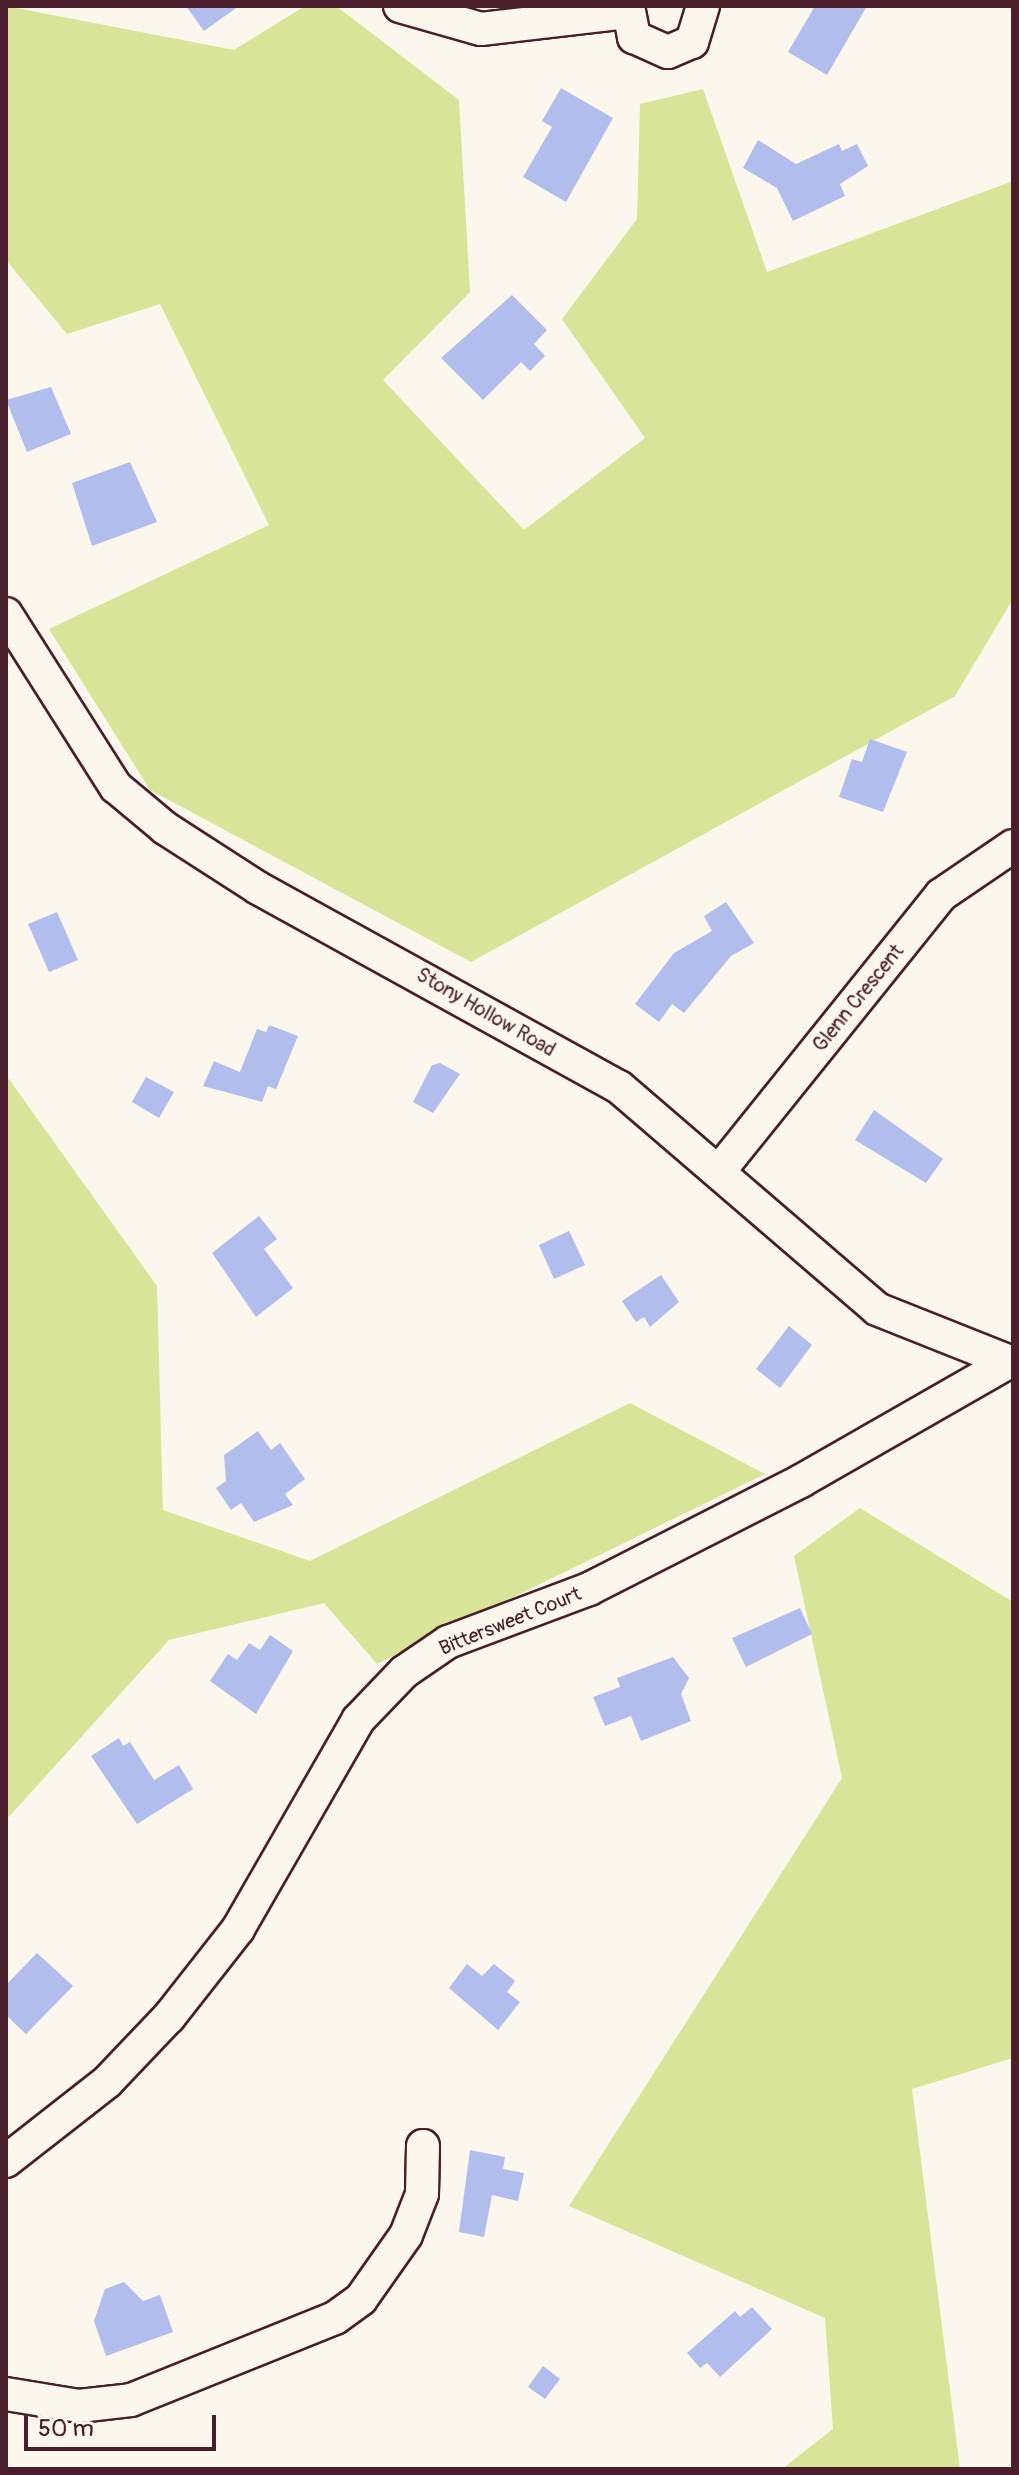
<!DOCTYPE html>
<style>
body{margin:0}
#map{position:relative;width:1019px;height:2475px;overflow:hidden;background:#fbf7ec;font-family:Pangolin,sans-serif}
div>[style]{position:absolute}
.green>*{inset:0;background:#d8e598}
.building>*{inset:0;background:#b0bded}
.roads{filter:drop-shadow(2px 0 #4a1f2b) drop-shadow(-2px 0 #4a1f2b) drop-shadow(0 2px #4a1f2b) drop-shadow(0 -2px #4a1f2b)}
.minor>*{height:32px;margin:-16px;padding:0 16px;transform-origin:16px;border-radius:16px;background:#fbf7ec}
span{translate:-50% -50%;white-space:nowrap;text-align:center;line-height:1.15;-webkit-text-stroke:7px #fbf7ec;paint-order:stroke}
.street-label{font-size:20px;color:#4a1f2b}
.frame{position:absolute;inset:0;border:8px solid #4a1f2b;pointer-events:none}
.scale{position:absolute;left:24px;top:2415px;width:192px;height:36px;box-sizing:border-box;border:4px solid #4a1f2b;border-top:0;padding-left:10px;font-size:24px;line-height:28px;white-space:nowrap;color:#4a1f2b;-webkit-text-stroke:6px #fbf7ec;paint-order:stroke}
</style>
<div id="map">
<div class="green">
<div style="clip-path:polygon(6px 6px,234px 50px,305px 6px,336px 6px,459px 100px,470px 292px,383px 380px,524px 530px,645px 438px,562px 319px,637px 219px,640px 104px,703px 89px,767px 272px,1013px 181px,1013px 599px,955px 696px,471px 962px,150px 790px,49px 629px,269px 525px,160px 304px,67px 334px,6px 260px)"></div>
<div style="clip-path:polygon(6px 1075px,157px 1286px,163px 1510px,310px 1561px,630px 1403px,765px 1474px,377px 1664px,324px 1603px,169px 1640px,6px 1820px)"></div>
<div style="clip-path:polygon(860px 1508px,1013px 1602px,1013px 2058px,912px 2089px,960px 2469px,782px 2469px,833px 2429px,825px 2318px,569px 2206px,842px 1778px,794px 1556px)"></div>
</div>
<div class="building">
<div style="clip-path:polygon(186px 6px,239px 6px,204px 31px)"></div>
<div style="clip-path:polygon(815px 6px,867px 6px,827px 75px,788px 52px)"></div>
<div style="clip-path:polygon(561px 88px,613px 118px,566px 202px,523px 177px,552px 127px,542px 121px)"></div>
<div style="clip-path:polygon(758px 140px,796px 164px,839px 144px,842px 151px,857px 144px,868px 166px,840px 184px,845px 196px,793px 221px,777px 188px,743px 168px)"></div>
<div style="clip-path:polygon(512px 295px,547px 330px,534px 344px,545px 356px,530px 371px,521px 362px,483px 400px,441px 358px)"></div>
<div style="clip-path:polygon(51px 387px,71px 434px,27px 452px,6px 400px)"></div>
<div style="clip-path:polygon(130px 462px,157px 522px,92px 546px,72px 483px)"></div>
<div style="clip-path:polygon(870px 739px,907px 752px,883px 812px,839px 797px,852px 759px,862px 762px)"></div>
<div style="clip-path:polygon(726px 902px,754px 943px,731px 956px,684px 1013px,672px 1004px,659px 1022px,635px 1004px,674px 953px,712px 931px,704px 916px)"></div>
<div style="clip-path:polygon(57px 912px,78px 960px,49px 972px,28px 924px)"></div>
<div style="clip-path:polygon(269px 1025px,298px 1036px,276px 1089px,268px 1086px,262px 1102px,203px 1086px,214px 1061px,240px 1072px,257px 1029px,266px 1032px)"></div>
<div style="clip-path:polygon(440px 1063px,460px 1074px,433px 1113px,413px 1102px,432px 1065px)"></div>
<div style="clip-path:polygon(146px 1077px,174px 1092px,159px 1118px,132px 1102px)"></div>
<div style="clip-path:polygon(874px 1110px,943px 1159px,926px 1183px,855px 1140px)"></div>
<div style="clip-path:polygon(259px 1216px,277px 1239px,264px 1249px,293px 1288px,256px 1317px,212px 1253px)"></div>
<div style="clip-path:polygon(569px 1231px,585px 1265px,554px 1279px,539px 1245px)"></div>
<div style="clip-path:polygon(661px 1275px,679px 1302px,650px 1327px,644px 1317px,636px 1322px,622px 1301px)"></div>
<div style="clip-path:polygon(789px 1326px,812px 1345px,780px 1388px,756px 1369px)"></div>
<div style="clip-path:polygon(258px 1431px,271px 1450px,280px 1443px,305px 1479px,285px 1494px,293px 1505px,254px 1522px,241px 1503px,231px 1510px,216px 1488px,226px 1481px,224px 1455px)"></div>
<div style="clip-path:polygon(800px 1608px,812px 1634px,746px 1667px,732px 1638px)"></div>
<div style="clip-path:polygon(270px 1635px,293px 1651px,256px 1714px,210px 1681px,228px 1654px,237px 1660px,249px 1643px,260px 1650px)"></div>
<div style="clip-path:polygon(673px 1657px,689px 1678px,681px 1694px,691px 1721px,641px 1741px,631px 1716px,605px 1726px,593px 1697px,620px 1687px,617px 1678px)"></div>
<div style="clip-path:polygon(119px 1738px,123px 1746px,130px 1742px,154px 1780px,179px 1765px,193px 1789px,137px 1824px,91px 1756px)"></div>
<div style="clip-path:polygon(37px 1953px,73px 1986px,26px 2034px,6px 2015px,6px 1985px)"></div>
<div style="clip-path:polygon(467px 1964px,482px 1976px,494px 1964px,515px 1981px,507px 1992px,520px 2002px,498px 2030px,449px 1988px)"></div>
<div style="clip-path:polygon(470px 2150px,505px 2157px,503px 2169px,524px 2173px,518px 2201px,492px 2195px,484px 2237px,459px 2232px)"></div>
<div style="clip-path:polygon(124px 2282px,143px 2301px,160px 2295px,173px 2332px,106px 2356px,94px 2321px,105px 2289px)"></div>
<div style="clip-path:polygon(752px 2307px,772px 2329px,720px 2377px,707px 2363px,700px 2368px,687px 2353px,735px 2311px,740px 2317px)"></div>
<div style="clip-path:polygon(543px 2366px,560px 2379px,545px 2399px,528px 2387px)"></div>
</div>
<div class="roads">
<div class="minor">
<div style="left:400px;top:6px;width:84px;rotate:15.9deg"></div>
<div style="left:481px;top:29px;width:147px;rotate:-6.6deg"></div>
<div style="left:628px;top:6px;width:32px;rotate:79deg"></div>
<div style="left:634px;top:37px;width:37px;rotate:24deg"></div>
<div style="left:668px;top:52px;width:26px;rotate:-23deg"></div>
<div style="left:692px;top:42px;width:38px;rotate:-73deg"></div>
<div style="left:6px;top:614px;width:205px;rotate:57.6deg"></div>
<div style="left:116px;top:787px;width:64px;rotate:39.9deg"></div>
<div style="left:165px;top:828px;width:111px;rotate:32.8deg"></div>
<div style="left:258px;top:888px;width:412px;rotate:28.9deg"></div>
<div style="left:619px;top:1087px;width:340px;rotate:40.7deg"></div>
<div style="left:877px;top:1309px;width:146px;rotate:21.7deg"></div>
<div style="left:720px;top:1170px;width:353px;rotate:-51.2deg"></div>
<div style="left:941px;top:895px;width:87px;rotate:-34.2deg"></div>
<div style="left:6px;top:2161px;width:128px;rotate:-38deg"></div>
<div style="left:107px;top:2082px;width:90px;rotate:-46.4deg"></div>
<div style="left:169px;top:2017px;width:112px;rotate:-51.9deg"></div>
<div style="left:238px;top:1929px;width:241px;rotate:-60.1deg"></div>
<div style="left:358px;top:1720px;width:66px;rotate:-46.2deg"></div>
<div style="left:404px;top:1672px;width:53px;rotate:-34.3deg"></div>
<div style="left:448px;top:1642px;width:151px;rotate:-20.6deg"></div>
<div style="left:589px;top:1589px;width:238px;rotate:-27deg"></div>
<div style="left:801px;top:1481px;width:240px;rotate:-29.8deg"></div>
<div style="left:6px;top:2394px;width:74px;rotate:9.3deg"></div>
<div style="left:79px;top:2406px;width:52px;rotate:-6.6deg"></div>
<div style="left:131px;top:2400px;width:220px;rotate:-21.9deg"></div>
<div style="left:335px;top:2318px;width:32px;rotate:-36deg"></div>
<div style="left:361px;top:2299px;width:78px;rotate:-54.9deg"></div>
<div style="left:406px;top:2235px;width:44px;rotate:-68.7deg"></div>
<div style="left:422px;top:2194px;width:48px;rotate:-88.8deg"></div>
</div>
</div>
<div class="street-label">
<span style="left:858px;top:998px;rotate:-51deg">Glenn Crescent</span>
<span style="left:486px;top:1012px;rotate:30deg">Stony Hollow Road</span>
<span style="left:510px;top:1621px;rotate:-22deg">Bittersweet Court</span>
</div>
<div class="frame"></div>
<div class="scale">50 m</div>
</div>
